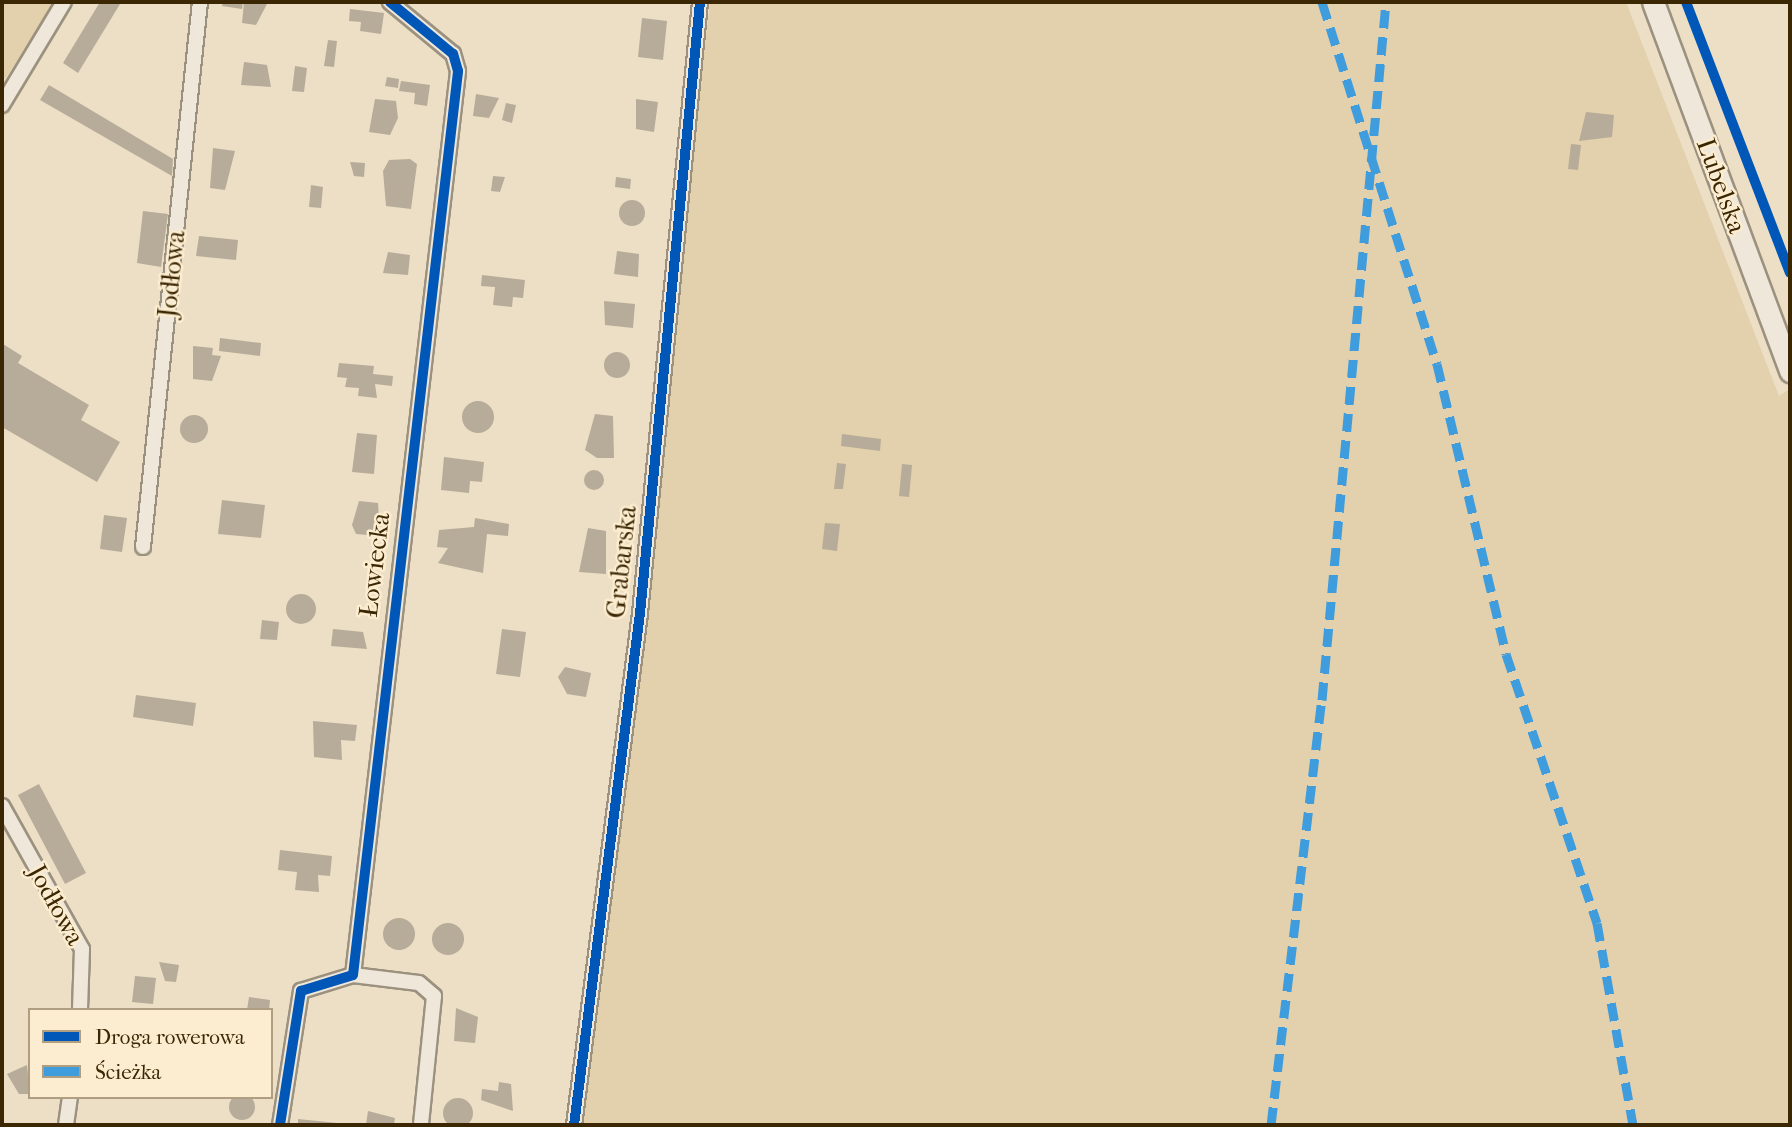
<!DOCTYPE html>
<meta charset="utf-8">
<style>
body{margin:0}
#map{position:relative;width:1792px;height:1127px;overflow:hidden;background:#ecdfc5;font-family:"IM FELL French Canon",serif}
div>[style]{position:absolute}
.green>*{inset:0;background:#e3d0ac}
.building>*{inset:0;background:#b7ac99}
.round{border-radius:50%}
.roads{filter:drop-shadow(2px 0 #9b917e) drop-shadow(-2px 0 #9b917e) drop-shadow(0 2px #9b917e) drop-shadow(0 -2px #9b917e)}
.street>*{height:14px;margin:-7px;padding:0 7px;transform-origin:7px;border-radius:7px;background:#eee7da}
.secondary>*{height:21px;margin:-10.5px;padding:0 10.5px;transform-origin:10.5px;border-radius:10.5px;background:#eee7da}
.quiet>*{height:9px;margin-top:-4.5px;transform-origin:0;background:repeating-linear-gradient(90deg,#3f9cdd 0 18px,transparent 0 27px)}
.cycleway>*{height:10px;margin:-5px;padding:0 5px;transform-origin:5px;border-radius:5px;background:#0057b8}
span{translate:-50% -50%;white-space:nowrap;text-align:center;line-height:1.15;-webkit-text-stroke:5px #fcedd0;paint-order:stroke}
.street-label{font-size:26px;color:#3c2705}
.frame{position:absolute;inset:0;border:4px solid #3c2705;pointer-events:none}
.legend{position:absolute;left:28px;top:1008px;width:245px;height:91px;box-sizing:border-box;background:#fcedd0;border:2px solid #af9e7f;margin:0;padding:9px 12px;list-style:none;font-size:21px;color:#3c2705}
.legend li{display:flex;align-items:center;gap:14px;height:35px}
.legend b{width:35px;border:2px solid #af9e7f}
</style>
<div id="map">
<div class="green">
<div style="clip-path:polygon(2px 2px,54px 2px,6px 78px,2px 78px)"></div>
<div style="clip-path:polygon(710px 2px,1626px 2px,1779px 396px,1790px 389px,1790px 1125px,579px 1125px)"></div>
</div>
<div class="building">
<div style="clip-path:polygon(100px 2px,120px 4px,78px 73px,63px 63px)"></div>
<div style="clip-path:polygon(223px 2px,243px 2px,242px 9px,222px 6px)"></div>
<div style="clip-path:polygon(244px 2px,268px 2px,256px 25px,242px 23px)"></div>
<div style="clip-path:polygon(350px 9px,384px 13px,381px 34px,360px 31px,361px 22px,349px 21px)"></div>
<div style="clip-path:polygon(642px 18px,667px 21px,663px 60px,638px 57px)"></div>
<div style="clip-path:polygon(328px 40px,337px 41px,334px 67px,324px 66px)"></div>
<div style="clip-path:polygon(244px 62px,267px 65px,271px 87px,241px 85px)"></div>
<div style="clip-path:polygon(295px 66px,307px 68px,304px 92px,292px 91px)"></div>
<div style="clip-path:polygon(387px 77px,399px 79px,398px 88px,385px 86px)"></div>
<div style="clip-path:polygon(401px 81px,430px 85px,427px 106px,414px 104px,415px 93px,399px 91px)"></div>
<div style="clip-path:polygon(49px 85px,173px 159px,172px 176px,40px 100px)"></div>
<div style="clip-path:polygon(476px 94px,499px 98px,489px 118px,473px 116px)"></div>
<div style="clip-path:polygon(375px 99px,396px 101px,398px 118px,390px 135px,369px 132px)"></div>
<div style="clip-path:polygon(636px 99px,658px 102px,654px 132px,636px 129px)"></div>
<div style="clip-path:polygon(506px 103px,516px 105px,512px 123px,502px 120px)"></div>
<div style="clip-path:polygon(1586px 112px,1614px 115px,1612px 137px,1579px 141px)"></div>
<div style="clip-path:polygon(1571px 144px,1581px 145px,1578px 170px,1568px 169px)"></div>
<div style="clip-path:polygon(213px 148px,235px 151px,225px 190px,210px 188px)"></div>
<div style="clip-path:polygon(410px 159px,417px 164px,411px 209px,386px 206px,383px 171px,389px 160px)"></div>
<div style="clip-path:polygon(350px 162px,365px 163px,364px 177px,354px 176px)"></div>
<div style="clip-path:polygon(493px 176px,505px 177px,500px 192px,491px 191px)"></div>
<div style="clip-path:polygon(616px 177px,631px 179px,630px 189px,615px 187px)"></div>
<div style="clip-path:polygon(311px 185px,323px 187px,321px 208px,309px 207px)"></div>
<div class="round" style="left:619px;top:200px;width:26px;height:26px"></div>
<div style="clip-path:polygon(143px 211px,168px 214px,161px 267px,137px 263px)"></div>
<div style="clip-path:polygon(199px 236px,238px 240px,236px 260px,196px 256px)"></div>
<div style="clip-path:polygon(617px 251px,639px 254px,638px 277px,614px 274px)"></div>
<div style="clip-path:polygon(388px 252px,410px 255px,408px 275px,383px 273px)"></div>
<div style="clip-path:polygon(482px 275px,525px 280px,523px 298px,513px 297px,512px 307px,493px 305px,495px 287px,481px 286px)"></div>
<div style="clip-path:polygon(604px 301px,635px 304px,633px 328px,605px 325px)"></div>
<div style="clip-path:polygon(220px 338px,261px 343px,260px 356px,219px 351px)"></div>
<div style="clip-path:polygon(3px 344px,22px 356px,18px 363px,89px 405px,81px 420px,120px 442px,97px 482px,2px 427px)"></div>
<div style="clip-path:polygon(193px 346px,213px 348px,212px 355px,221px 356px,212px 381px,193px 379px)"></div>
<div class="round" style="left:604px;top:352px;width:26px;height:26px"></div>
<div style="clip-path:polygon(339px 363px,374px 366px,373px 374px,393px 376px,392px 386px,375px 384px,377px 398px,358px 396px,359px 388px,345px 387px,347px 378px,337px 377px)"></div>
<div class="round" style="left:462px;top:401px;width:32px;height:32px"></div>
<div style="clip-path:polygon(595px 414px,613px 416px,614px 458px,597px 458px,585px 450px)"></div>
<div class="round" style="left:180px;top:415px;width:28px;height:28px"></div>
<div style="clip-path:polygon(357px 433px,377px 435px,374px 474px,352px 472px)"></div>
<div style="clip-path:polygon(842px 434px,881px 439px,880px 451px,841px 446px)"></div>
<div style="clip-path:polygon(444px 457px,484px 462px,482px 482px,470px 481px,469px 493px,441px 490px)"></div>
<div style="clip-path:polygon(837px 463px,846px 464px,843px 489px,834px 489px)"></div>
<div style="clip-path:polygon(902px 464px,912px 465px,909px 497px,899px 496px)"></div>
<div class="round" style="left:584px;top:470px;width:20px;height:20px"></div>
<div style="clip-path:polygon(222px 500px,265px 505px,261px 538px,218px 534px)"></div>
<div style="clip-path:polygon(359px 501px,378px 503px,380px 536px,356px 534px,352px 525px)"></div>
<div style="clip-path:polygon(104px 515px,127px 518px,122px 552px,100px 549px)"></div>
<div style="clip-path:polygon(475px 518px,509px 524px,508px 536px,487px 534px,483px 573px,438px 563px,448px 548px,437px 547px,439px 530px,474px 527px)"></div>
<div style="clip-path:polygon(825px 523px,840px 524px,837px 551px,822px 549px)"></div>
<div style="clip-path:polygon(588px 528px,606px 531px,606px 574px,579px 572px)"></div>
<div class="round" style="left:286px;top:594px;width:30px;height:30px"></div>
<div style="clip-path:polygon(262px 620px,279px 622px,277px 640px,260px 639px)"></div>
<div style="clip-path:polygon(333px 629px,363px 632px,367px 649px,331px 646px)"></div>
<div style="clip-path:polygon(502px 629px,526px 632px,520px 677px,496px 674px)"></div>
<div style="clip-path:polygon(565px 667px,591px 673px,586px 697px,567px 694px,558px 677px)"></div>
<div style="clip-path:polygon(136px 695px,196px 703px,193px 726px,133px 717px)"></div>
<div style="clip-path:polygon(313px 721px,357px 725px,355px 741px,341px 740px,342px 760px,314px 757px)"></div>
<div style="clip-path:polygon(39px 784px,86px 873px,65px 884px,18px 795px)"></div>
<div style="clip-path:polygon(280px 850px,332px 856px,330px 876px,318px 875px,319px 892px,295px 890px,297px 872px,278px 870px)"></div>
<div class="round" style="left:383px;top:918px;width:32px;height:32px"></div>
<div class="round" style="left:432px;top:923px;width:32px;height:32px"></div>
<div style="clip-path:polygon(159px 962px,179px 965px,176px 982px,165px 981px)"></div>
<div style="clip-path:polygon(135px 976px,156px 978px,153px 1004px,132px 1002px)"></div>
<div style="clip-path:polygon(249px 997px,270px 1000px,269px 1010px,247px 1010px)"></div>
<div style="clip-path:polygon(456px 1008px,478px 1017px,475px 1043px,454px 1041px)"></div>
<div style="clip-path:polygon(27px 1065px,30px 1094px,19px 1094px,7px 1074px)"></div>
<div style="clip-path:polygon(499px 1082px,511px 1084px,513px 1111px,481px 1100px,482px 1089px,498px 1091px)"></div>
<div class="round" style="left:229px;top:1094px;width:26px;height:26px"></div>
<div class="round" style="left:443px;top:1098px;width:30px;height:30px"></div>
<div style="clip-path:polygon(368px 1111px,395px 1118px,394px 1125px,366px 1125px)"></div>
<div style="clip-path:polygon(298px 1119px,337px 1123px,337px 1125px,298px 1125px)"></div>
</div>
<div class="roads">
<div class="street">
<div style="left:2px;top:105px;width:120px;rotate:-59deg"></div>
<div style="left:143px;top:547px;width:548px;rotate:-84.03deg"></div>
<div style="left:2px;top:806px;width:164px;rotate:60.8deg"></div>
<div style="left:82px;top:949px;width:61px;rotate:91.9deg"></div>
<div style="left:353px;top:975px;width:66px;rotate:6.9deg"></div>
<div style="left:419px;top:983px;width:20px;rotate:41deg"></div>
<div style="left:434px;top:996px;width:130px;rotate:95.8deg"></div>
<div style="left:66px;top:1125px;width:28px;rotate:-82deg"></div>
<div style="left:280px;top:1125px;width:136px;rotate:-81.1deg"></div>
<div style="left:301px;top:991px;width:54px;rotate:-17.1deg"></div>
<div style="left:353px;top:975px;width:910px;rotate:-83.37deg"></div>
<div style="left:458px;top:71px;width:18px;rotate:-106deg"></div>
<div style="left:453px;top:54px;width:82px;rotate:-140.5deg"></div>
<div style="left:574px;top:1125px;width:516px;rotate:-82.65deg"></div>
<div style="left:640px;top:613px;width:614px;rotate:-84.39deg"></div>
</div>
<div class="secondary">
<div style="left:1653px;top:2px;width:394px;rotate:69.6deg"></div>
</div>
</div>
<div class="quiet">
<div style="left:1322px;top:2px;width:380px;rotate:72.4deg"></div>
<div style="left:1437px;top:364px;width:298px;rotate:76.6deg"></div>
<div style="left:1506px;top:654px;width:284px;rotate:71.3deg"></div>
<div style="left:1597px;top:923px;width:205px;rotate:79.9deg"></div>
<div style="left:1271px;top:1125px;width:428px;rotate:-83.2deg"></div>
<div style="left:1322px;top:700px;width:701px;rotate:-84.76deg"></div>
</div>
<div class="cycleway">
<div style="left:1686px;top:2px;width:290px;rotate:69deg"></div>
<div style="left:280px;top:1125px;width:136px;rotate:-81.1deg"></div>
<div style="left:301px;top:991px;width:54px;rotate:-17.1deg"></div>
<div style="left:353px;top:975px;width:910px;rotate:-83.37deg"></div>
<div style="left:458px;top:71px;width:18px;rotate:-106deg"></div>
<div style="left:453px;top:54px;width:82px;rotate:-140.5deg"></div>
<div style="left:574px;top:1125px;width:516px;rotate:-82.65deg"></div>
<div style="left:640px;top:613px;width:614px;rotate:-84.39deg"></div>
</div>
<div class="street-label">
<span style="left:1721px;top:186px;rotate:70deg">Lubelska</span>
<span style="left:172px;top:274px;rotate:-84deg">Jodłowa</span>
<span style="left:622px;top:562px;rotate:-84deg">Grabarska</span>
<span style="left:375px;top:565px;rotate:-83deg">Łowiecka</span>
<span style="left:56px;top:905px;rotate:61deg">Jodłowa</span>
</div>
<div class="frame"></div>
<ul class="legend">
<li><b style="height:9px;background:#0057b8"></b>Droga rowerowa</li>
<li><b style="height:9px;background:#3f9cdd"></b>Ścieżka</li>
</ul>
</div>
